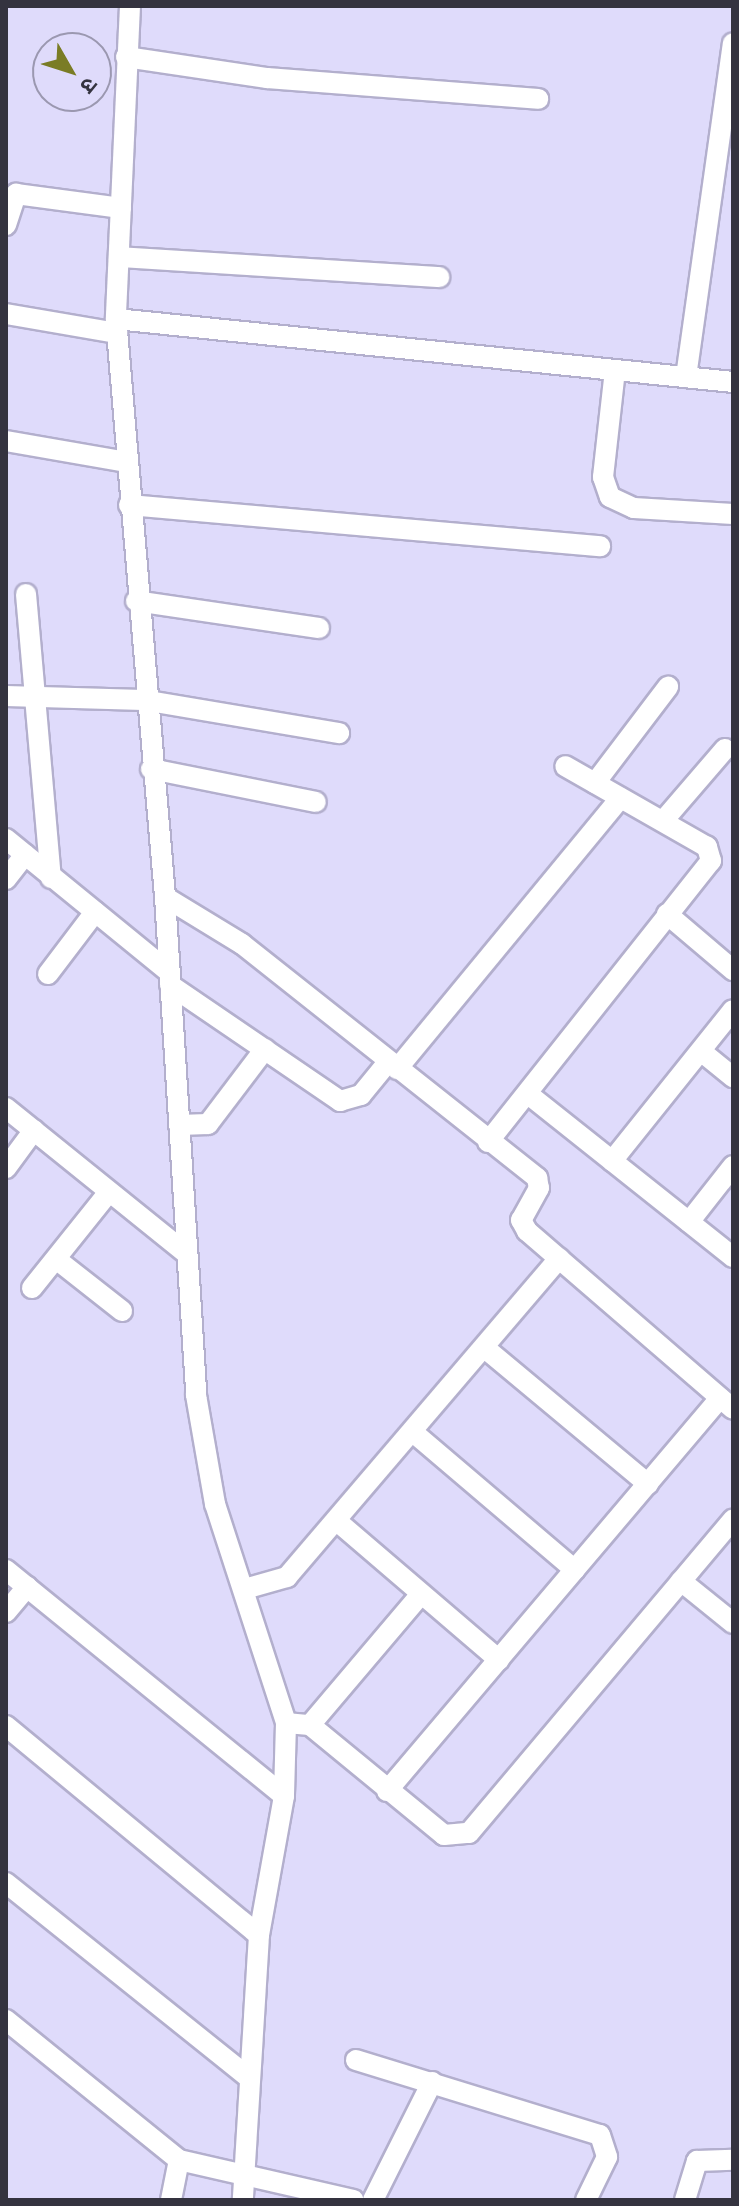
<!DOCTYPE html>
<meta charset="utf-8">
<style>
body{margin:0}
#map{position:relative;width:739px;height:2206px;overflow:hidden;background:#dfdbfb;font-family:Lato,"Noto Sans Devanagari",sans-serif}
div>[style]{position:absolute}
.roads{filter:drop-shadow(2px 0 #b3afcd) drop-shadow(-2px 0 #b3afcd) drop-shadow(0 2px #b3afcd) drop-shadow(0 -2px #b3afcd)}
.street>*{height:20px;margin:-10px;padding:0 10px;transform-origin:10px;border-radius:10px;background:#fff}
span{translate:-50% -50%;white-space:nowrap;text-align:center;line-height:1.15;-webkit-text-stroke:7px #dfdbfb;paint-order:stroke}
.frame{position:absolute;inset:0;border:8px solid #34333f;pointer-events:none}
.north{position:absolute;left:32px;top:32px;width:80px;height:80px;box-sizing:border-box;background:#dfdbfb;border:2px solid #9b98b0;border-radius:50%;rotate:129deg;font-size:22px;font-weight:700;line-height:32px;text-align:center;color:#34333f}
.north::after{content:'';display:block;margin:auto;width:28px;height:36px;background:#7a7c25;clip-path:polygon(50% 0,100% 100%,50% 72%,0 100%)}
</style>
<div id="map">
<div class="roads">
<div class="street">
<div style="left:130px;top:6px;width:313px;rotate:92.6deg"></div>
<div style="left:116px;top:319px;width:580px;rotate:85.15deg"></div>
<div style="left:165px;top:897px;width:499px;rotate:86.4deg"></div>
<div style="left:196px;top:1395px;width:111px;rotate:80.1deg"></div>
<div style="left:215px;top:1504px;width:230px;rotate:72deg"></div>
<div style="left:286px;top:1723px;width:73px;rotate:91.6deg"></div>
<div style="left:284px;top:1796px;width:141px;rotate:100.2deg"></div>
<div style="left:259px;top:1935px;width:265px;rotate:93.5deg"></div>
<div style="left:126px;top:57px;width:143px;rotate:8.5deg"></div>
<div style="left:267px;top:78px;width:272px;rotate:4.4deg"></div>
<div style="left:6px;top:225px;width:33px;rotate:-72deg"></div>
<div style="left:16px;top:194px;width:106px;rotate:7.6deg"></div>
<div style="left:119px;top:257px;width:321px;rotate:3.6deg"></div>
<div style="left:6px;top:314px;width:113px;rotate:9.7deg"></div>
<div style="left:116px;top:319px;width:620px;rotate:5.83deg"></div>
<div style="left:615px;top:370px;width:108px;rotate:96.4deg"></div>
<div style="left:603px;top:477px;width:21px;rotate:71deg"></div>
<div style="left:610px;top:497px;width:26px;rotate:25deg"></div>
<div style="left:634px;top:508px;width:99px;rotate:3.5deg"></div>
<div style="left:686px;top:377px;width:337px;rotate:-82deg"></div>
<div style="left:6px;top:441px;width:122px;rotate:9.9deg"></div>
<div style="left:129px;top:505px;width:473px;rotate:5deg"></div>
<div style="left:26px;top:594px;width:285px;rotate:85deg"></div>
<div style="left:136px;top:601px;width:185px;rotate:8.4deg"></div>
<div style="left:6px;top:696px;width:137px;rotate:1.7deg"></div>
<div style="left:143px;top:700px;width:199px;rotate:9.6deg"></div>
<div style="left:151px;top:769px;width:168px;rotate:11.3deg"></div>
<div style="left:595px;top:783px;width:121px;rotate:-52.8deg"></div>
<div style="left:663px;top:821px;width:95px;rotate:-49.3deg"></div>
<div style="left:6px;top:839px;width:210px;rotate:39.2deg"></div>
<div style="left:6px;top:879px;width:31px;rotate:-52deg"></div>
<div style="left:165px;top:897px;width:90px;rotate:31.4deg"></div>
<div style="left:242px;top:944px;width:377px;rotate:38.4deg"></div>
<div style="left:537px;top:1178px;width:10px;rotate:79deg"></div>
<div style="left:539px;top:1188px;width:37px;rotate:119deg"></div>
<div style="left:521px;top:1220px;width:13px;rotate:61deg"></div>
<div style="left:527px;top:1231px;width:272px;rotate:40.8deg"></div>
<div style="left:667px;top:914px;width:87px;rotate:40.3deg"></div>
<div style="left:48px;top:974px;width:78px;rotate:-52.8deg"></div>
<div style="left:170px;top:985px;width:206px;rotate:34.3deg"></div>
<div style="left:340px;top:1101px;width:22px;rotate:-16deg"></div>
<div style="left:361px;top:1095px;width:43px;rotate:-50.7deg"></div>
<div style="left:702px;top:1052px;width:40px;rotate:39deg"></div>
<div style="left:397px;top:1069px;width:351px;rotate:-50.5deg"></div>
<div style="left:528px;top:1094px;width:262px;rotate:38.5deg"></div>
<div style="left:6px;top:1108px;width:231px;rotate:38.9deg"></div>
<div style="left:179px;top:1125px;width:29px;rotate:-2deg"></div>
<div style="left:208px;top:1124px;width:94px;rotate:-52.8deg"></div>
<div style="left:488px;top:1142px;width:359px;rotate:-51.6deg"></div>
<div style="left:711px;top:861px;width:15px;rotate:-106deg"></div>
<div style="left:707px;top:847px;width:163px;rotate:-150.3deg"></div>
<div style="left:612px;top:1161px;width:193px;rotate:-51.3deg"></div>
<div style="left:6px;top:1168px;width:47px;rotate:-53.6deg"></div>
<div style="left:689px;top:1222px;width:71px;rotate:-51.8deg"></div>
<div style="left:56px;top:1259px;width:84px;rotate:38.2deg"></div>
<div style="left:32px;top:1288px;width:123px;rotate:-51.3deg"></div>
<div style="left:486px;top:1349px;width:211px;rotate:39.8deg"></div>
<div style="left:414px;top:1433px;width:211px;rotate:40.4deg"></div>
<div style="left:338px;top:1522px;width:212px;rotate:40.6deg"></div>
<div style="left:6px;top:1570px;width:358px;rotate:39.1deg"></div>
<div style="left:681px;top:1581px;width:67px;rotate:38.9deg"></div>
<div style="left:245px;top:1589px;width:44px;rotate:-15.9deg"></div>
<div style="left:287px;top:1577px;width:419px;rotate:-49.5deg"></div>
<div style="left:6px;top:1612px;width:33px;rotate:-50deg"></div>
<div style="left:286px;top:1723px;width:24px;rotate:5deg"></div>
<div style="left:310px;top:1725px;width:173px;rotate:39.4deg"></div>
<div style="left:444px;top:1835px;width:25px;rotate:-5deg"></div>
<div style="left:469px;top:1833px;width:410px;rotate:-49.9deg"></div>
<div style="left:310px;top:1725px;width:172px;rotate:-49.7deg"></div>
<div style="left:6px;top:1726px;width:328px;rotate:39.6deg"></div>
<div style="left:387px;top:1791px;width:515px;rotate:-49.72deg"></div>
<div style="left:6px;top:1883px;width:310px;rotate:38.7deg"></div>
<div style="left:6px;top:2020px;width:223px;rotate:39deg"></div>
<div style="left:179px;top:2160px;width:179px;rotate:12.9deg"></div>
<div style="left:356px;top:2060px;width:255px;rotate:17.1deg"></div>
<div style="left:600px;top:2135px;width:23px;rotate:72deg"></div>
<div style="left:607px;top:2157px;width:48px;rotate:116deg"></div>
<div style="left:171px;top:2200px;width:41px;rotate:-78.7deg"></div>
<div style="left:373px;top:2200px;width:132px;rotate:-63.4deg"></div>
<div style="left:685px;top:2200px;width:41px;rotate:-72.9deg"></div>
<div style="left:697px;top:2161px;width:36px;rotate:-2deg"></div>
</div>
</div>
<div class="frame"></div>
<div class="north">उ</div>
</div>
